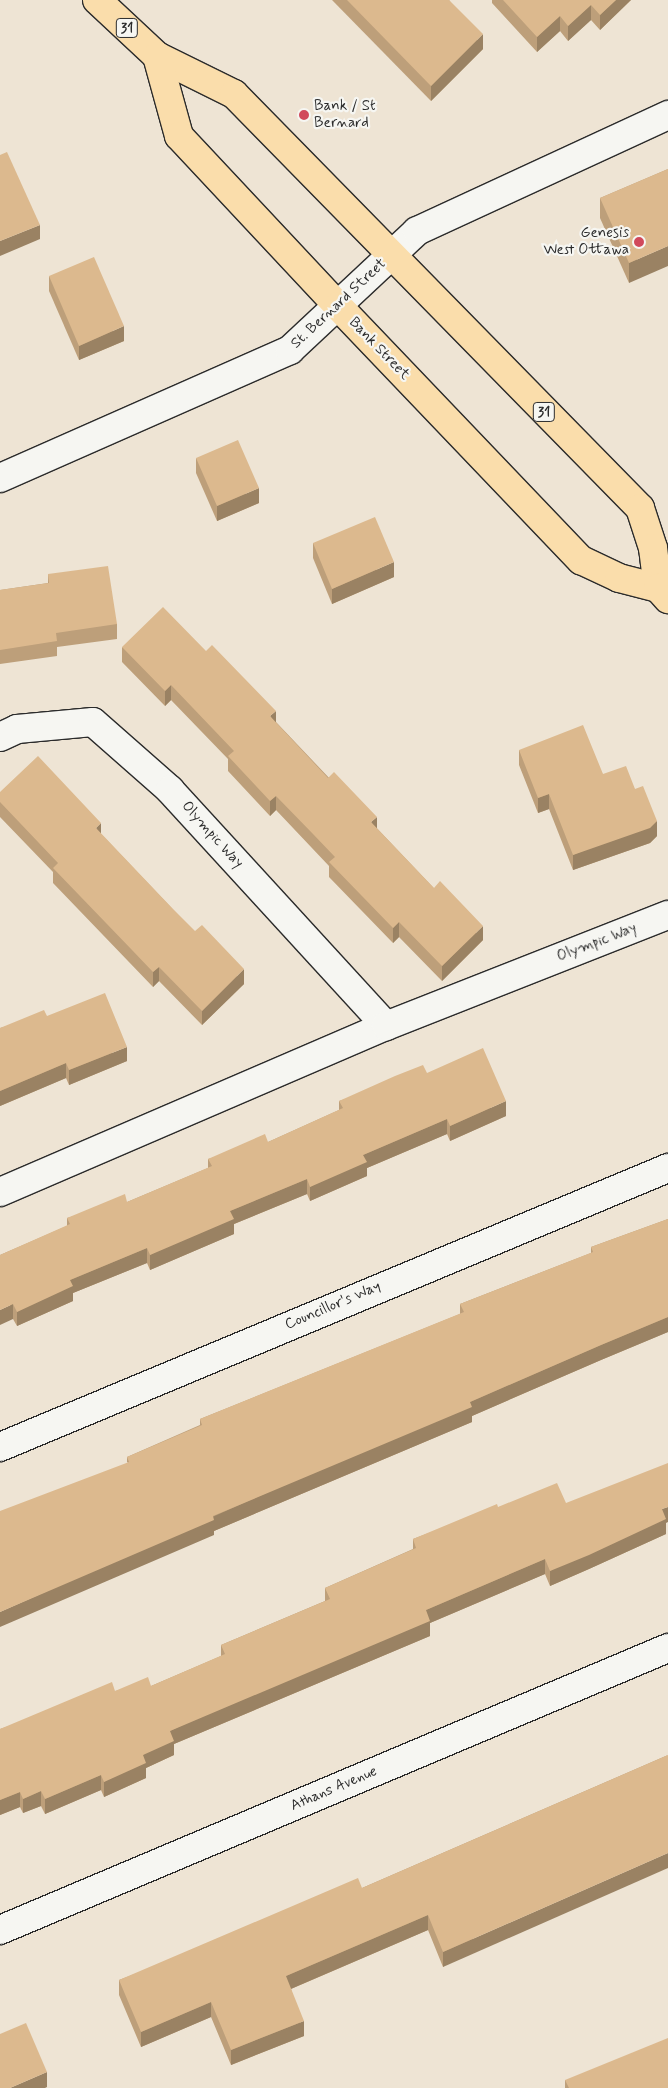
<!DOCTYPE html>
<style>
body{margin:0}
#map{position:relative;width:668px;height:2088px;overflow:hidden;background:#eee4d4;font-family:Mynerve,sans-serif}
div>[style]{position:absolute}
.roads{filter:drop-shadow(1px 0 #2b2b2b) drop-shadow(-1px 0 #2b2b2b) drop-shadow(0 1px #2b2b2b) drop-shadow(0 -1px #2b2b2b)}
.minor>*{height:28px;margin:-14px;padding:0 14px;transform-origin:14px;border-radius:14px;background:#f6f6f2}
.tertiary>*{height:28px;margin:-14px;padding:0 14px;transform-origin:14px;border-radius:14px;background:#f6f6f2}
.primary>*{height:28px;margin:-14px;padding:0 14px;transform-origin:14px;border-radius:14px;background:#faddab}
.wall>*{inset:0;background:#bd9f7a}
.shaded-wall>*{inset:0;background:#9a8263}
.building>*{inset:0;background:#dcb98e}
.dots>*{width:14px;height:14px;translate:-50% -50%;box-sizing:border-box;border:2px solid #f6f6f2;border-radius:50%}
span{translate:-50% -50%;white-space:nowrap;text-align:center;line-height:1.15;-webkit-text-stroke:4.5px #f6f6f2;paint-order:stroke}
.shield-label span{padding:1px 4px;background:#f6f6f2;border:1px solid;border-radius:4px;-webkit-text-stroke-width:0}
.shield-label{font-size:14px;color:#2b2b2b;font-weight:700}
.poi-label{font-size:15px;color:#2b2b2b}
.left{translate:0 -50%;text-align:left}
.right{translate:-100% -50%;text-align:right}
.street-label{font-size:15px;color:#2b2b2b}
</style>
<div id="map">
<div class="roads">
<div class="minor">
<div style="left:0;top:737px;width:19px;rotate:-25deg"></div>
<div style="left:17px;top:729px;width:76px;rotate:-5.3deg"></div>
<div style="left:93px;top:722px;width:103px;rotate:41.4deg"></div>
<div style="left:170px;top:790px;width:320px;rotate:47.5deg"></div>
<div style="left:0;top:1192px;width:420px;rotate:-23.3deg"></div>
<div style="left:386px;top:1026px;width:303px;rotate:-21.5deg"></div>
<div style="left:0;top:1447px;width:724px;rotate:-22.67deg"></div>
<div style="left:0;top:1930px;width:725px;rotate:-22.89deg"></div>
</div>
<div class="tertiary">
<div style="left:0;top:478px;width:317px;rotate:-23.8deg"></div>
<div style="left:290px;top:350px;width:174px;rotate:-43.1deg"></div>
<div style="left:417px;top:231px;width:277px;rotate:-24.8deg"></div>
</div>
<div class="primary">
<div style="left:97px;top:0;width:82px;rotate:43deg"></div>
<div style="left:157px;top:56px;width:86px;rotate:26.3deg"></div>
<div style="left:234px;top:94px;width:580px;rotate:45.56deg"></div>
<div style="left:640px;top:508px;width:42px;rotate:72deg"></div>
<div style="left:653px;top:548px;width:40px;rotate:82.9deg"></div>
<div style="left:157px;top:56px;width:83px;rotate:74.6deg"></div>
<div style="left:179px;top:136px;width:233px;rotate:46.9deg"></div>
<div style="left:338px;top:306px;width:352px;rotate:46.3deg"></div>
<div style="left:581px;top:560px;width:42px;rotate:25.3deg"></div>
<div style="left:619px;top:578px;width:40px;rotate:14.4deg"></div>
<div style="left:658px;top:588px;width:15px;rotate:48deg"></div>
</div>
</div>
<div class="wall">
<div style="clip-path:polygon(332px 0,449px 0,483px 49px,431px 101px)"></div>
<div style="clip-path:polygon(492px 0,631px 0,600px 30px,591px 20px,568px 41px,560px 31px,537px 52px,492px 3px)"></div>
<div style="clip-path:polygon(668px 169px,629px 283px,600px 218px,600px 198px)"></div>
<div style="clip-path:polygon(49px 276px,124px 341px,79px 360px,49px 291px)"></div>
<div style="clip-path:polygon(196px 458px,259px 503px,217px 521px,196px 473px)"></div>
<div style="clip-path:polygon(313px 543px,394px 577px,332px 604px,313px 558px)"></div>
<div style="clip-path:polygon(48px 574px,117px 624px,117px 639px,57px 647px,57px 656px,0 664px,0 590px,48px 583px)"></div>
<div style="clip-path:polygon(122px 647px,276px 722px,483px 940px,442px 981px,399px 937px,393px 943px,329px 877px,329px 866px,276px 810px,270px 816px,228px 771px,228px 759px,171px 700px,165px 706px,122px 662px)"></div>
<div style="clip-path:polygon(519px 750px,603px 774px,635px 789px,657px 836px,650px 843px,573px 870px,549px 809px,538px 813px,519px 765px)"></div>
<div style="clip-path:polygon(0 792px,101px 834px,244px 984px,202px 1025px,159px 981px,153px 987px,53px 883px,53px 872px,0 817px)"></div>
<div style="clip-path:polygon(47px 1016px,127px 1061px,69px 1085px,66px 1078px,0 1106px,0 1028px)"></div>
<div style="clip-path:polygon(427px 1073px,506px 1116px,450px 1141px,447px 1134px,367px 1168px,367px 1176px,310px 1201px,307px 1194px,234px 1224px,234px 1234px,150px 1270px,147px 1263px,73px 1293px,73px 1301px,17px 1326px,13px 1319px,0 1255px,67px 1226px,67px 1218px,127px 1202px,208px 1168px,208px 1159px,268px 1142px,339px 1110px,339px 1101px)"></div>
<div style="clip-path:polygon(668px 1219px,668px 1332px,601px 1360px,472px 1416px,472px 1422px,214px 1531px,214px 1535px,127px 1462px,127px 1457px,200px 1425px,200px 1419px,460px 1314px,460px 1304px,591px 1253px,591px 1247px)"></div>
<div style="clip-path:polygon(566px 1503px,666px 1523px,666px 1534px,589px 1569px,550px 1586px,545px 1574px,430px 1623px,430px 1636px,174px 1744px,174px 1755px,146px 1768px,146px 1778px,104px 1797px,101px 1790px,45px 1814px,41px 1806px,23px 1813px,20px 1807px,0 1815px,0 1729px,115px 1691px,151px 1686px,221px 1656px,221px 1645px,325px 1601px,325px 1588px,413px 1549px,413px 1539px,498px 1507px)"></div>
<div style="clip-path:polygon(668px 1755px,443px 1967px,428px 1930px,291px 1989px,304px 2036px,231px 2065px,211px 2017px,141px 2047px,119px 1995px,119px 1980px,362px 1888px)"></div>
<div style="clip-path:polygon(565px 2080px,668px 2088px,565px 2088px)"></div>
</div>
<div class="shaded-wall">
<div style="clip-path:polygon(616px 0,631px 0,600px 30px,600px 15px)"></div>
<div style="clip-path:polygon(591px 5px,591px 20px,568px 41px,568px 26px)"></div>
<div style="clip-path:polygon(560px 16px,560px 31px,537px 52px,537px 37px)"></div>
<div style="clip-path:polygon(483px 34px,483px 49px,431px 101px,431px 86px)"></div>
<div style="clip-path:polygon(40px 225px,40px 239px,0 256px,0 241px)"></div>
<div style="clip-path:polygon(668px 246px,668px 266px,629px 283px,629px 263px)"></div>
<div style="clip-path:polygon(124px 326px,124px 341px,79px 360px,79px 346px)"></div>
<div style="clip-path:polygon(259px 488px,259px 503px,217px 521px,217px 506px)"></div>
<div style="clip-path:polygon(394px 562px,394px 577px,332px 604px,332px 589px)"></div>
<div style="clip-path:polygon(171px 685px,171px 700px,165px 706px,165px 691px)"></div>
<div style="clip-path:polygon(276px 711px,276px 725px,270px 716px)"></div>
<div style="clip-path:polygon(549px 794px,549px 809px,538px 813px,538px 798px)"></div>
<div style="clip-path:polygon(276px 796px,276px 810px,270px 816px,270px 801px)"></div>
<div style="clip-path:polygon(377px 817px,377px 832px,371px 822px)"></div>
<div style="clip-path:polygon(657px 821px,657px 836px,650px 843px,573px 870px,573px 855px)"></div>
<div style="clip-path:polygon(101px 823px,101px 837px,96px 828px)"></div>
<div style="clip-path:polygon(399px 922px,399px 937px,393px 943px,393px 928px)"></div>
<div style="clip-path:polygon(483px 926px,483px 940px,442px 981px,442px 966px)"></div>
<div style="clip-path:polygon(159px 967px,159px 981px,153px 987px,153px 972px)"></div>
<div style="clip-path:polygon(244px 969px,244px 984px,202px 1025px,202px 1011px)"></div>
<div style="clip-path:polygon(127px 1047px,127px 1061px,69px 1085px,69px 1070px)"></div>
<div style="clip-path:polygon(66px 1063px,66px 1078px,0 1106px,0 1091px)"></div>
<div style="clip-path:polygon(506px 1101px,506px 1116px,450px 1141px,450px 1126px)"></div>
<div style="clip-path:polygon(447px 1119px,447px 1134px,367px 1168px,367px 1176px,310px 1201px,310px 1187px,363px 1155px)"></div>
<div style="clip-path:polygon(307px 1179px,307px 1194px,234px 1224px,234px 1234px,150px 1270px,150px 1255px,230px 1211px)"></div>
<div style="clip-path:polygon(147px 1248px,147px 1263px,73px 1293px,73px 1301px,17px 1326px,17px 1312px,70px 1280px)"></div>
<div style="clip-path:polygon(13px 1304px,13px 1319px,0 1325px,0 1310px)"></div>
<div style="clip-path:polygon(668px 1317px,668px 1332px,601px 1360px,472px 1416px,472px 1422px,214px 1531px,214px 1535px,0 1627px,0 1612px,470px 1402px,601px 1345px)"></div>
<div style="clip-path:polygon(668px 1507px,668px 1522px,666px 1523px,666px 1534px,589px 1569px,550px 1586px,550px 1571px,662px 1509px)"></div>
<div style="clip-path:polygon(545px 1559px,545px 1574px,430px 1623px,430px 1636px,174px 1744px,174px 1755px,146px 1768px,146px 1778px,104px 1797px,104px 1782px,143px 1755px,170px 1731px,426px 1610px)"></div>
<div style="clip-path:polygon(101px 1775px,101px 1790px,45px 1814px,45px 1799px)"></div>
<div style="clip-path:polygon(41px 1791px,41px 1806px,23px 1813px,23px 1799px)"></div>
<div style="clip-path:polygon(20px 1792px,20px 1807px,0 1815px,0 1800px)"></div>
<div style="clip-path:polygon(668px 1853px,668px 1868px,443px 1967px,443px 1952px)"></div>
<div style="clip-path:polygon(428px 1915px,428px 1930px,286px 1991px,286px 1976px)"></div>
<div style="clip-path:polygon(211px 2002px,211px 2017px,141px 2047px,141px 2032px)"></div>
<div style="clip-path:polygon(304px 2021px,304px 2036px,231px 2065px,231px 2050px)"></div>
<div style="clip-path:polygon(47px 2072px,47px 2087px,45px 2088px,10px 2088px)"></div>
</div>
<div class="building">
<div style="clip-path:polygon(347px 0,449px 0,483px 34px,431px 86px)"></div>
<div style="clip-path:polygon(503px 0,616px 0,600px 15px,591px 5px,568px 26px,560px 16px,537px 37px)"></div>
<div style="clip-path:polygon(7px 152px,40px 225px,0 241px,0 155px)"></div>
<div style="clip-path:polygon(668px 169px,668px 246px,629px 263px,600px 198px)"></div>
<div style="clip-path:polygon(94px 257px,124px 326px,79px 346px,49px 276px)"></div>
<div style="clip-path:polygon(238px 440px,259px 488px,217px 506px,196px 458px)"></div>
<div style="clip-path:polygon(375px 517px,394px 562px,332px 589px,313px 543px)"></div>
<div style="clip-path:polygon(108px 566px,117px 624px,56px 633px,57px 641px,0 650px,0 590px,49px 583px,48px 574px)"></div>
<div style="clip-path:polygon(163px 607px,206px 651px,212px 645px,276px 711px,270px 716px,328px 778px,334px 772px,377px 817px,371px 822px,434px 888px,440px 881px,483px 926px,442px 966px,399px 922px,393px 928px,329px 862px,335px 857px,313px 834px,276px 796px,270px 801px,228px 756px,234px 751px,171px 685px,165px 691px,122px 647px)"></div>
<div style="clip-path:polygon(583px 725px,603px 774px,626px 766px,635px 789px,643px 786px,657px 821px,650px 828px,573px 855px,549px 794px,538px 798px,519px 750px)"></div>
<div style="clip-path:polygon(38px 756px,101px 823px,96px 828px,173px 909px,195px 931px,202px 925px,244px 969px,202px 1011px,159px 967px,153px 972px,132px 950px,53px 868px,58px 863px,0 802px,0 792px)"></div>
<div style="clip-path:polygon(105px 993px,127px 1047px,69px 1070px,66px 1063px,0 1091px,0 1028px,44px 1010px,47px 1016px)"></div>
<div style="clip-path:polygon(483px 1048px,506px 1101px,450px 1126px,447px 1119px,363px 1155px,367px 1162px,310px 1187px,307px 1179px,230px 1211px,234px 1219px,150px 1255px,147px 1248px,70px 1280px,73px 1286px,17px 1312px,13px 1304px,0 1310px,0 1255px,70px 1224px,67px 1218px,125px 1194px,127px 1202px,212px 1166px,208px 1159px,265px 1134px,268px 1142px,343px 1108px,339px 1101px,395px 1076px,423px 1065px,427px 1073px)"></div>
<div style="clip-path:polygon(668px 1219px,668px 1317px,601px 1345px,470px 1402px,472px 1407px,213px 1516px,214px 1520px,0 1612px,0 1511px,129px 1462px,127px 1457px,202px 1425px,200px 1419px,464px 1312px,460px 1304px,593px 1252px,591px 1247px)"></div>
<div style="clip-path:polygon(668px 1463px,668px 1507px,662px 1509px,666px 1519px,589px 1555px,550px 1571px,545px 1559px,426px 1610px,430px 1621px,170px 1731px,174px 1741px,143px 1755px,146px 1763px,104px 1782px,101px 1775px,45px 1799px,41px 1791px,23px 1799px,20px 1792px,0 1800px,0 1729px,112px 1682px,115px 1691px,148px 1677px,151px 1686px,225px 1654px,221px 1645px,330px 1599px,325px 1588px,416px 1548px,413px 1539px,497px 1504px,498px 1507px,557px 1483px,566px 1503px)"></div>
<div style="clip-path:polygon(668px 1755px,668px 1853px,443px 1952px,428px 1915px,286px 1976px,304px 2021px,231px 2050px,211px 2002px,141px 2032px,119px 1980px,358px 1878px,362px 1888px)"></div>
<div style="clip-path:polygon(26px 2023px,47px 2072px,10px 2088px,0 2088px,0 2034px)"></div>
<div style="clip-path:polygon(668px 2038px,668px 2088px,569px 2088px,565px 2080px)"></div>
</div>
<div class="dots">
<div style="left:304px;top:115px;background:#d1495b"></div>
<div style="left:639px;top:242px;background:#d1495b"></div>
</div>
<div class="shield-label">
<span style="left:127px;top:28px">31</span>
<span style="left:544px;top:412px">31</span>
</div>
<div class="poi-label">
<span class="left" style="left:314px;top:115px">Bank / St<br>Bernard</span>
<span class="right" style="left:629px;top:242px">Genesis<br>West Ottawa</span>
</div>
<div class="street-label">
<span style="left:339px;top:304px;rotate:-43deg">St. Bernard Street</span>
<span style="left:379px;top:349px;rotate:46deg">Bank Street</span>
<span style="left:212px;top:835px;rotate:48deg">Olympic Way</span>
<span style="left:597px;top:943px;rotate:-21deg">Olympic Way</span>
<span style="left:333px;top:1306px;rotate:-23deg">Councillor's Way</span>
<span style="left:334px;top:1789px;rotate:-23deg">Athans Avenue</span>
</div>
</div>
